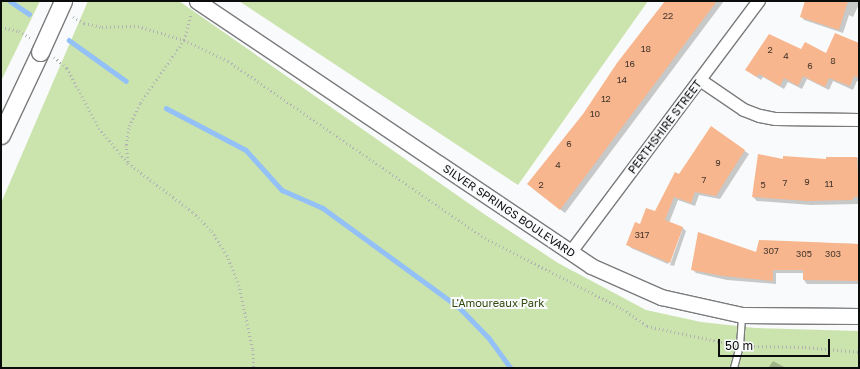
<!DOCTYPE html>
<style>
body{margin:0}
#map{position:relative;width:860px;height:369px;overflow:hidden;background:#f9fafb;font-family:"Golos Text",sans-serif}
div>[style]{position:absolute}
.green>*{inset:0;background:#cbe3ad}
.shadow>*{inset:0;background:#0003}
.stream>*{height:4.5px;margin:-2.25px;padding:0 2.25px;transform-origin:2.25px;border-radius:2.25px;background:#92c0f7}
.building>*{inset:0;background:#f7b68e}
.path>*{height:2.5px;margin-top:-1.25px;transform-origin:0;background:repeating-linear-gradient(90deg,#b1b2b3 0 1px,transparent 0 4px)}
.roads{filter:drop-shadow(1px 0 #7b7b7c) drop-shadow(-1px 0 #7b7b7c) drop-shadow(0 1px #7b7b7c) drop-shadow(0 -1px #7b7b7c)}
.service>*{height:6px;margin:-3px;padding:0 3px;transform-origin:3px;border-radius:3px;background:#fff}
.minor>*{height:12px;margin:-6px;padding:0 6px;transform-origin:6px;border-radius:6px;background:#fff}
.tertiary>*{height:15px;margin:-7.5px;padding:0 7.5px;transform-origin:7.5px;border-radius:7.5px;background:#fff}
.secondary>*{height:17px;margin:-8.5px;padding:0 8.5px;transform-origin:8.5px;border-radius:8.5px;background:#fff}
.bridges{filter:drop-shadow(1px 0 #7b7b7c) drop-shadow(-1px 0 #7b7b7c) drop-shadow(0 1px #7b7b7c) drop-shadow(0 -1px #7b7b7c)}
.secondary-bridge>*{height:17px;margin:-8.5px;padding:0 8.5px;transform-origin:8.5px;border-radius:8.5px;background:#fff}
span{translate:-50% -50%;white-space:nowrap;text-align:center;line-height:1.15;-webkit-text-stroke:4px #f9fafb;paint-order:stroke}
.number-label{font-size:9px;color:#46362c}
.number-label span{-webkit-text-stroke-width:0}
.street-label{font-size:11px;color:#0b0c0c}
.park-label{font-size:11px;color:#34490d}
.frame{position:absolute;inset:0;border:2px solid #0b0c0c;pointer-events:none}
.scale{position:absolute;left:718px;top:339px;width:112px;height:18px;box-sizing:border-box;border:2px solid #0b0c0c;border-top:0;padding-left:5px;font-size:12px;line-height:14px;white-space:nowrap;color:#0b0c0c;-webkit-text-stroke:3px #f9fafb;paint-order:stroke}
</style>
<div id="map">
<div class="green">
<div style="clip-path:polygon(1px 1px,40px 1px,1px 81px)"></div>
<div style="clip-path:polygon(88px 1px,179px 1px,484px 214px,558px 263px,646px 310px,701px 322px,755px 328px,859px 331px,859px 368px,1px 368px,1px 203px)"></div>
<div style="clip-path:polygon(239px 1px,648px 1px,518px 185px)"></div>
</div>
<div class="shadow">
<div style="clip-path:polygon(666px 1px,724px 1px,565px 213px,532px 188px,645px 27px)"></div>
<div style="clip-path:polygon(811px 1px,859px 1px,859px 4px,853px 17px,849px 15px,843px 33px,804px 20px,801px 16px)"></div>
<div style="clip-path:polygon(859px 44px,859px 82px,857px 81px,853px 90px,833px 81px,829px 90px,807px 79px,802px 89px,788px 82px,784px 89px,763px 77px,761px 80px,746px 70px,802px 50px,826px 55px)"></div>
<div style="clip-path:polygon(712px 128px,749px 154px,720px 199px,699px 195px,695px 206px,678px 200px,669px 223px,683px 228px,668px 264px,631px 248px,628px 244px,640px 225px,655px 212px)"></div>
<div style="clip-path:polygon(827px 158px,859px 158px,859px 204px,811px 205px,757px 201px,753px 197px,784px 160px,827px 160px)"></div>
<div style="clip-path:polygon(683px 228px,686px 231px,674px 266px,670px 265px)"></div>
<div style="clip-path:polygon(760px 241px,859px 244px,859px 284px,807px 284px,804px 280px,804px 273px,776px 273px,776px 284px,727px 280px,696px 273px,692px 269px,756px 253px)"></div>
<div style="clip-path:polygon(773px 361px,786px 368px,768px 368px)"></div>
</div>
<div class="stream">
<div style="left:10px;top:1px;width:23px;rotate:34deg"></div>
<div style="left:69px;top:40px;width:70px;rotate:35.7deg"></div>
<div style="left:166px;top:108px;width:90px;rotate:27.7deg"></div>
<div style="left:246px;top:150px;width:54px;rotate:48deg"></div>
<div style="left:282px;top:190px;width:45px;rotate:23.7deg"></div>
<div style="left:323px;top:208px;width:170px;rotate:36.1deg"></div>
<div style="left:460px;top:308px;width:42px;rotate:46deg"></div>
<div style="left:489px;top:338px;width:37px;rotate:54deg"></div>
</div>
<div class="building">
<div style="clip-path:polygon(665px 1px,717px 1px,560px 210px,527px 184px,583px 114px,617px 63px)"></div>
<div style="clip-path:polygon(805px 1px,848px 1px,839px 30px,800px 17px)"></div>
<div style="clip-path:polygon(835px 33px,859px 43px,859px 78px,854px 76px,850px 86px,829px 78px,825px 87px,803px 76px,798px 86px,784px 78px,780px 86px,759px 74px,757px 77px,745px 70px,769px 34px,801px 49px,805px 42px,826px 53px)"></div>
<div style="clip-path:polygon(711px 126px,745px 150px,716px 196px,695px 192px,691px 203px,674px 197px,665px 220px,683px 227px,670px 263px,626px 245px,635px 222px,640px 224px,646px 208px,655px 211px,675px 172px,679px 174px)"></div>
<div style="clip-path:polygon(758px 154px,783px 159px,783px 156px,826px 159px,826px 157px,857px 157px,859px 197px,853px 197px,853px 200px,807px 201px,752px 197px)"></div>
<div style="clip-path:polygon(698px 232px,756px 252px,759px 240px,859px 244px,859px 281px,803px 280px,803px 270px,773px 270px,773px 281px,723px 276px,691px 270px)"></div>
</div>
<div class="path">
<div style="left:73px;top:17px;width:13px;rotate:29deg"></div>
<div style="left:84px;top:23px;width:18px;rotate:13deg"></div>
<div style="left:102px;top:27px;width:36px;rotate:-2deg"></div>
<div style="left:138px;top:26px;width:48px;rotate:16.9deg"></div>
<div style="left:184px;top:40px;width:49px;rotate:25.5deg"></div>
<div style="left:228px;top:61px;width:312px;rotate:34.6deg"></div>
<div style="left:485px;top:238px;width:155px;rotate:27.2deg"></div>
<div style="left:623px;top:309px;width:29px;rotate:35deg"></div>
<div style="left:647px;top:326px;width:86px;rotate:12.1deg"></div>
<div style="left:1px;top:27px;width:18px;rotate:13deg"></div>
<div style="left:19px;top:31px;width:13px;rotate:32deg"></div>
<div style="left:54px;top:57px;width:17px;rotate:40deg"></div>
<div style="left:67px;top:68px;width:68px;rotate:61.9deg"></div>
<div style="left:99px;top:128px;width:45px;rotate:50.4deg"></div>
<div style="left:128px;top:163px;width:81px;rotate:37deg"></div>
<div style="left:193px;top:212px;width:27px;rotate:45deg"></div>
<div style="left:212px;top:231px;width:28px;rotate:58deg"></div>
<div style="left:227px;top:255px;width:32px;rotate:68deg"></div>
<div style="left:239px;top:285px;width:66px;rotate:77.8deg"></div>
<div style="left:253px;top:350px;width:18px;rotate:87deg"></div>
<div style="left:128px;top:162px;width:17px;rotate:-97deg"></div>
<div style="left:126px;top:145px;width:19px;rotate:-81deg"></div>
<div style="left:129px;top:126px;width:25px;rotate:-64deg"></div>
<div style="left:140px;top:103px;width:77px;rotate:-55.1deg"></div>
<div style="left:184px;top:40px;width:27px;rotate:-75deg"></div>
<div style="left:750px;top:346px;width:55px;rotate:1deg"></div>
<div style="left:805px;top:347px;width:54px;rotate:5.3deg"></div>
</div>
<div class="roads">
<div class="service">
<div style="left:734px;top:368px;width:23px;rotate:-75deg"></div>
<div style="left:740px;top:346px;width:31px;rotate:-86deg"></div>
</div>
<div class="minor">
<div style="left:700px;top:80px;width:53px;rotate:34.3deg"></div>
<div style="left:744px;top:110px;width:17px;rotate:21deg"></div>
<div style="left:760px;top:116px;width:16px;rotate:11deg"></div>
<div style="left:776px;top:119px;width:83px;rotate:0.7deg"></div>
<div style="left:571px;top:252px;width:314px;rotate:-53.2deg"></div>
</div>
<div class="tertiary">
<div style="left:197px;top:1px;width:475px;rotate:33.9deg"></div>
<div style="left:591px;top:266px;width:77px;rotate:23.9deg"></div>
<div style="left:661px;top:297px;width:83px;rotate:12.5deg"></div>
<div style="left:742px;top:315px;width:117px;rotate:0.5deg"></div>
</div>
<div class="secondary">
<div style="left:1px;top:135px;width:92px;rotate:-64.8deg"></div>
</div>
</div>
<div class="bridges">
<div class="secondary-bridge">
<div style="left:40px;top:52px;width:56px;rotate:-65.7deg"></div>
</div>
</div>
<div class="number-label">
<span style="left:668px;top:16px">22</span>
<span style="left:646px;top:49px">18</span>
<span style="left:770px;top:50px">2</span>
<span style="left:786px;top:56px">4</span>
<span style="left:833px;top:61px">8</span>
<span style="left:630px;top:64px">16</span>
<span style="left:810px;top:66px">6</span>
<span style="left:622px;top:80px">14</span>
<span style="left:606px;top:99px">12</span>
<span style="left:595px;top:114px">10</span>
<span style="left:569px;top:144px">6</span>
<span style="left:718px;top:163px">9</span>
<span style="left:558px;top:165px">4</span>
<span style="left:704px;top:180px">7</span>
<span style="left:807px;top:182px">9</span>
<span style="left:785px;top:183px">7</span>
<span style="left:829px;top:184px">11</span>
<span style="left:541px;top:185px">2</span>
<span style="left:763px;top:185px">5</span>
<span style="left:642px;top:235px">317</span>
<span style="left:771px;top:251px">307</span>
<span style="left:804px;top:254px">305</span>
<span style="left:833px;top:254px">303</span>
</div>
<div class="street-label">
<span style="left:665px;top:127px;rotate:-53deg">PERTHSHIRE STREET</span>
<span style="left:509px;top:211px;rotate:34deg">SILVER SPRINGS BOULEVARD</span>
</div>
<div class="park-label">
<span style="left:498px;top:303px">L'Amoureaux Park</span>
</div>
<div class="frame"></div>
<div class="scale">50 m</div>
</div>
